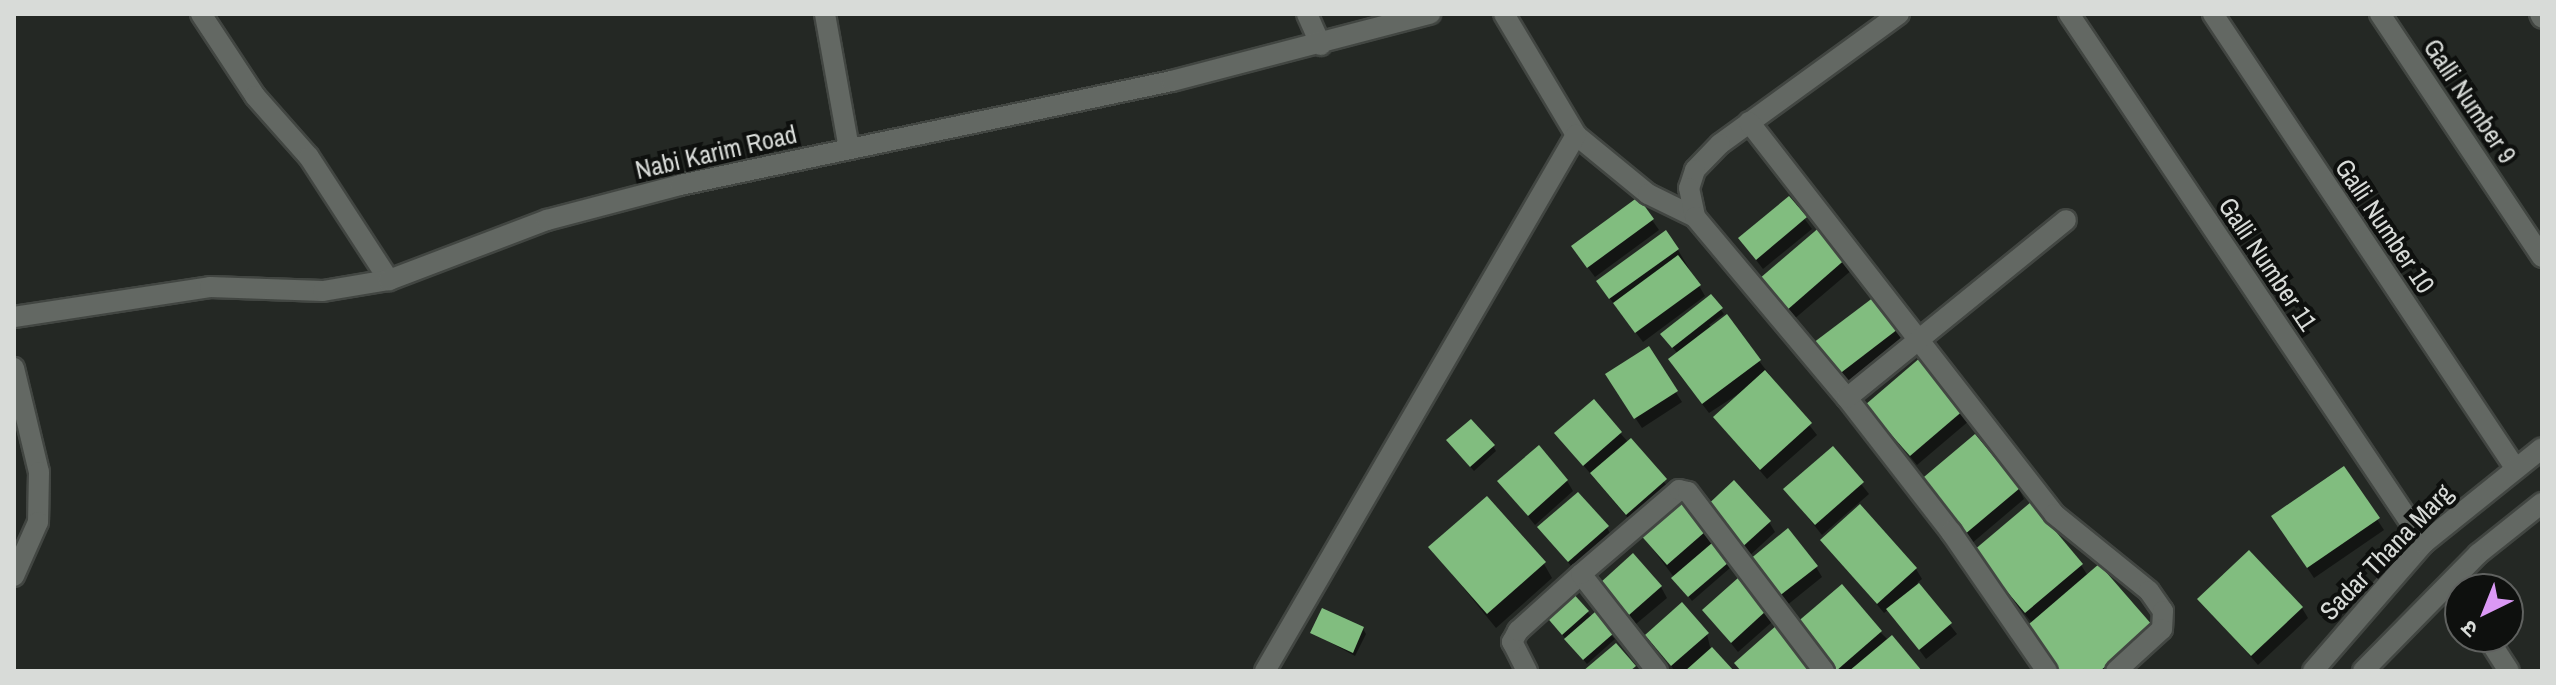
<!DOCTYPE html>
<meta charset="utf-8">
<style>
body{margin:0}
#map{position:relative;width:2556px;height:685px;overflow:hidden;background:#242824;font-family:"Archivo Narrow","Noto Sans Devanagari",sans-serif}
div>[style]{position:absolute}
.shadow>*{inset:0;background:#0007}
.building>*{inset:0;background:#81bd7f}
.roads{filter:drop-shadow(2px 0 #424642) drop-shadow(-2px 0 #424642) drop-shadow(0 2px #424642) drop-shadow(0 -2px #424642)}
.minor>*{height:20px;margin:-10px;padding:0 10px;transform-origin:10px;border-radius:10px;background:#636863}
span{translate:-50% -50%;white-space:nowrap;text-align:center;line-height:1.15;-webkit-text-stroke:8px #0e100e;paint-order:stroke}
.street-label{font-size:26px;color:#d8dbd8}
.frame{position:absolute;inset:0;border:16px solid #d8dbd8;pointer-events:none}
.north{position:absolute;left:2444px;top:573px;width:80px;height:80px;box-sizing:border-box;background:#0e100e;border:2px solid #5f615f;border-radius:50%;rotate:223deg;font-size:22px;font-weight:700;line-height:32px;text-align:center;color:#d8dbd8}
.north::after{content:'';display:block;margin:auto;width:28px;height:36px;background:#db99f5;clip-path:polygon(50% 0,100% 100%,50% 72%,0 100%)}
</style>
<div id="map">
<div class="shadow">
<div style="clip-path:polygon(1789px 198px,1812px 229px,1763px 269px,1740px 239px)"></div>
<div style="clip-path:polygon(1638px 200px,1659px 230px,1595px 277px,1580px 257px)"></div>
<div style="clip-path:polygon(1820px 228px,1853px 269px,1793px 320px,1768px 289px)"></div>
<div style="clip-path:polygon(1678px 250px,1705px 296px,1643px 342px,1605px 292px)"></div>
<div style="clip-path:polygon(1721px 310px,1724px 314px,1709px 325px,1759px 361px,1817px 435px,1767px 479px,1715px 418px,1749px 387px,1709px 413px,1676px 370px,1678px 354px,1666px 339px)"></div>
<div style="clip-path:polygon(1896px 330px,1902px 340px,1845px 384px,1822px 354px)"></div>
<div style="clip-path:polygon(1648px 349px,1682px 402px,1642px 428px,1613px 385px)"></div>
<div style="clip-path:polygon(1921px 360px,1970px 420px,1917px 465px,1868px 405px)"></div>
<div style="clip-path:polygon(1620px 433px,1671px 490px,1633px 524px,1557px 434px)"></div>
<div style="clip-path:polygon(1451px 445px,1493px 446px,1496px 451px,1474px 471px)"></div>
<div style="clip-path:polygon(1833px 449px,1869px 494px,1822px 535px,1786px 490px)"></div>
<div style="clip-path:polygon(2344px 469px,2384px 530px,2314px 578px,2280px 527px)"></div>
<div style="clip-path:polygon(1567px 481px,1573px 491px,1535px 525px,1500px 482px)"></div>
<div style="clip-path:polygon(1921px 482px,2019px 489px,2024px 499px,1971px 544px)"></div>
<div style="clip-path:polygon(1711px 520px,1769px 522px,1775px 532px,1746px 559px)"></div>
<div style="clip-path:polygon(1540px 527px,1607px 528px,1613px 538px,1575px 571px)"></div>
<div style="clip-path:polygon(1640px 532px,1704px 532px,1730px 568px,1692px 601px)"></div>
<div style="clip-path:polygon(1823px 540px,1916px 569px,1922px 579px,1917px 583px,1957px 634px,1926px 659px,1889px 609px,1884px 613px)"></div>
<div style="clip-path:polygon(1431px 548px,1544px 564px,1552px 578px,1496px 628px)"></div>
<div style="clip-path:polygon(2081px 565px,2088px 576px,2126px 671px,2055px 671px,2033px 624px,1984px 566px)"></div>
<div style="clip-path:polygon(1816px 567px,1822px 577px,1786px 606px,1757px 570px)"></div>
<div style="clip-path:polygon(1738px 581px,1772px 622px,1738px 652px,1704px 610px)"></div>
<div style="clip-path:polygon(1603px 583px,1661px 587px,1667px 598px,1636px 624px)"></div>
<div style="clip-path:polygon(2200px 599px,2302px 608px,2308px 618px,2258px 665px)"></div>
<div style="clip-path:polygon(1587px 612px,1615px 639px,1587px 664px,1549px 619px)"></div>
<div style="clip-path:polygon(1363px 629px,1366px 634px,1355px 656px,1313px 633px)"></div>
<div style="clip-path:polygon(1880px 632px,1920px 671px,1835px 671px,1804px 635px)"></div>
<div style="clip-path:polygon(1707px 634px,1710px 647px,1731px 671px,1675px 671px,1647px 636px)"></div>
</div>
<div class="building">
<div style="clip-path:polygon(1789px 196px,1807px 217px,1756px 260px,1738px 238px)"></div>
<div style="clip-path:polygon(1638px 197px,1654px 219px,1587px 268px,1571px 246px)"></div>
<div style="clip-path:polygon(1821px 226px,1848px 257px,1786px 311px,1759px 279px)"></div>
<div style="clip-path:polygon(1666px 230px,1679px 249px,1609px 299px,1596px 281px)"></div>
<div style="clip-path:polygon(1678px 255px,1701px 285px,1635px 333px,1613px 303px)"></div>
<div style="clip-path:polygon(1711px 294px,1723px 308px,1672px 348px,1660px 334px)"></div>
<div style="clip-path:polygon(1874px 297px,1898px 329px,1838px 375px,1813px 343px)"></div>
<div style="clip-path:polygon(1727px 314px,1761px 360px,1702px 404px,1668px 359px)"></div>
<div style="clip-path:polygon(1649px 346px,1678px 391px,1634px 419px,1605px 374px)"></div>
<div style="clip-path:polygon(1921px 357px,1965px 409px,1910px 456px,1865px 405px)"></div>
<div style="clip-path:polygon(1765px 370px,1812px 423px,1760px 470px,1713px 417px)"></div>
<div style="clip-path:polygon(1594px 399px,1622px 432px,1583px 466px,1554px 433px)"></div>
<div style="clip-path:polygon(1471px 419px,1495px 445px,1470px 467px,1446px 440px)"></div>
<div style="clip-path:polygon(1975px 434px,2020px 488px,1964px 535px,1918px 482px)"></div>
<div style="clip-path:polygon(1631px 438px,1667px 479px,1626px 515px,1590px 473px)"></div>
<div style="clip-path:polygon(1539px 445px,1568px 480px,1528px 516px,1497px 481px)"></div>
<div style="clip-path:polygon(1833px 446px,1864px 482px,1815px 525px,1783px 489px)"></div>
<div style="clip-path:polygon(2344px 466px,2380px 518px,2307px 568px,2271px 516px)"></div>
<div style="clip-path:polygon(1734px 480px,1771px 521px,1739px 550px,1702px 510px)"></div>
<div style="clip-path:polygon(1578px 492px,1609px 526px,1568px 562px,1537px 527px)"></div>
<div style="clip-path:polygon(1487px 496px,1546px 562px,1487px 614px,1428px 547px)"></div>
<div style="clip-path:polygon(1677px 497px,1706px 531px,1667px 565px,1638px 532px)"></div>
<div style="clip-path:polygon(2031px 502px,2083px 564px,2025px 613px,1973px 551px)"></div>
<div style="clip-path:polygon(1860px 504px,1917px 568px,1877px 604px,1820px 540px)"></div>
<div style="clip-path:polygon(1788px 528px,1818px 566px,1778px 597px,1749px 560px)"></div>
<div style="clip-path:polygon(1712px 543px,1729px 562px,1688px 597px,1671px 578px)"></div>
<div style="clip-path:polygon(2249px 550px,2303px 607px,2251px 656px,2197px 599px)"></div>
<div style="clip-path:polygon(1633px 553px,1662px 586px,1629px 615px,1600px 583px)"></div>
<div style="clip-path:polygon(2099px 564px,2153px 626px,2100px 671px,2058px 671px,2022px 630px)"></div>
<div style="clip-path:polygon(1738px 578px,1767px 610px,1731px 643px,1702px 610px)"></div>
<div style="clip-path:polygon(1919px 583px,1952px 623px,1919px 650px,1886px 609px)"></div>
<div style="clip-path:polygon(1842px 584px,1882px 631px,1836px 671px,1795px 624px)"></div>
<div style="clip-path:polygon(1571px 591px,1589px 611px,1562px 635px,1544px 614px)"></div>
<div style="clip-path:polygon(1682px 602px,1709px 633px,1671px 666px,1645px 635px)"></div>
<div style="clip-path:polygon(1322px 608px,1364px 627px,1353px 653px,1310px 633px)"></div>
<div style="clip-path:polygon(1595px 612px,1614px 633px,1583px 660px,1564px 639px)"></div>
<div style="clip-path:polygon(1777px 625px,1812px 665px,1805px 671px,1741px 671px,1734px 663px)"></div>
<div style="clip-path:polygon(1892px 635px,1922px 671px,1849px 671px)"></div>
<div style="clip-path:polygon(1616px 643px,1636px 666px,1630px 671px,1583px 671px)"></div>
<div style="clip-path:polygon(1712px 647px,1734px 671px,1685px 671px)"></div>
</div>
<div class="roads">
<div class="minor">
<div style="left:201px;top:14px;width:98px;rotate:56.6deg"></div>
<div style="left:255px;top:96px;width:81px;rotate:48.5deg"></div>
<div style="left:309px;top:157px;width:147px;rotate:57deg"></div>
<div style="left:825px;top:14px;width:137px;rotate:79.9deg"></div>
<div style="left:1307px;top:14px;width:34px;rotate:66deg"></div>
<div style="left:1504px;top:14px;width:141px;rotate:59.2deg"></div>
<div style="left:1576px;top:135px;width:93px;rotate:39.3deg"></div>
<div style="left:1648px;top:194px;width:52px;rotate:26.1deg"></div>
<div style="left:1899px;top:14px;width:221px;rotate:144deg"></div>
<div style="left:1720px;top:144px;width:36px;rotate:134deg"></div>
<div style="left:1695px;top:170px;width:19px;rotate:108deg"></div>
<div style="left:1689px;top:188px;width:30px;rotate:78deg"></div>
<div style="left:1695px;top:217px;width:236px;rotate:50deg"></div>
<div style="left:1847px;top:398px;width:170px;rotate:52.2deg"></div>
<div style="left:1951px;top:532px;width:169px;rotate:55.4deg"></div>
<div style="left:2069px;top:14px;width:637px;rotate:56.14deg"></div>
<div style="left:2213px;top:14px;width:543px;rotate:56.34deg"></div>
<div style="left:2380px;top:14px;width:292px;rotate:56.3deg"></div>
<div style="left:2540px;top:14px;width:4px;rotate:63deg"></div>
<div style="left:1749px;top:122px;width:497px;rotate:52.1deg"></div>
<div style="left:2054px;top:514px;width:122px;rotate:39deg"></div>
<div style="left:2149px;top:591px;width:24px;rotate:55deg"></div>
<div style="left:2163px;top:611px;width:18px;rotate:93deg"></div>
<div style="left:2162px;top:629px;width:62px;rotate:137.6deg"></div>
<div style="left:14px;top:317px;width:198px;rotate:-8.7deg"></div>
<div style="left:210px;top:287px;width:113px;rotate:2deg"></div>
<div style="left:323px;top:291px;width:67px;rotate:-9.5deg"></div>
<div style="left:389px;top:280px;width:169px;rotate:-20.8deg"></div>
<div style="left:547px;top:220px;width:138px;rotate:-14.7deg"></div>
<div style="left:680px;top:185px;width:503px;rotate:-11.94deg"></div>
<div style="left:1172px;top:81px;width:267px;rotate:-14.6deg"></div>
<div style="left:14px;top:368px;width:107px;rotate:76.5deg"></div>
<div style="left:39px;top:472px;width:50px;rotate:91.1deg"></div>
<div style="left:38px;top:522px;width:59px;rotate:114deg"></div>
<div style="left:1847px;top:398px;width:282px;rotate:-39.1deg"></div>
<div style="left:2487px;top:637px;width:40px;rotate:57.1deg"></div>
<div style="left:1265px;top:671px;width:620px;rotate:-59.88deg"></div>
<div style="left:1527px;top:671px;width:33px;rotate:-117deg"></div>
<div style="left:1512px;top:642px;width:13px;rotate:-61deg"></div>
<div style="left:1518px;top:631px;width:85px;rotate:-42.1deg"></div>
<div style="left:1657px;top:671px;width:123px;rotate:-128.1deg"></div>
<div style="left:1581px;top:574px;width:129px;rotate:-40.6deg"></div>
<div style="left:1679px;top:490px;width:9px;rotate:13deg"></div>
<div style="left:1688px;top:492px;width:225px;rotate:52.8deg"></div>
<div style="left:2313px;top:671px;width:169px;rotate:-49.1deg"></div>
<div style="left:2424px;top:543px;width:151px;rotate:-38.8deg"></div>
<div style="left:2363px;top:671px;width:164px;rotate:-45.5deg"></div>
<div style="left:2478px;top:554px;width:82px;rotate:-38.6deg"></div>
</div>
</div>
<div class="street-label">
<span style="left:2470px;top:101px;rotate:56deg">Galli Number 9</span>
<span style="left:716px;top:152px;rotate:-13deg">Nabi Karim Road</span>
<span style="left:2385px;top:226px;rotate:56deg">Galli Number 10</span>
<span style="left:2268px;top:264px;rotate:56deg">Galli Number 11</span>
<span style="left:2386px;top:552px;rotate:-46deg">Sadar Thana Marg</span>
</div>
<div class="frame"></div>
<div class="north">उ</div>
</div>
